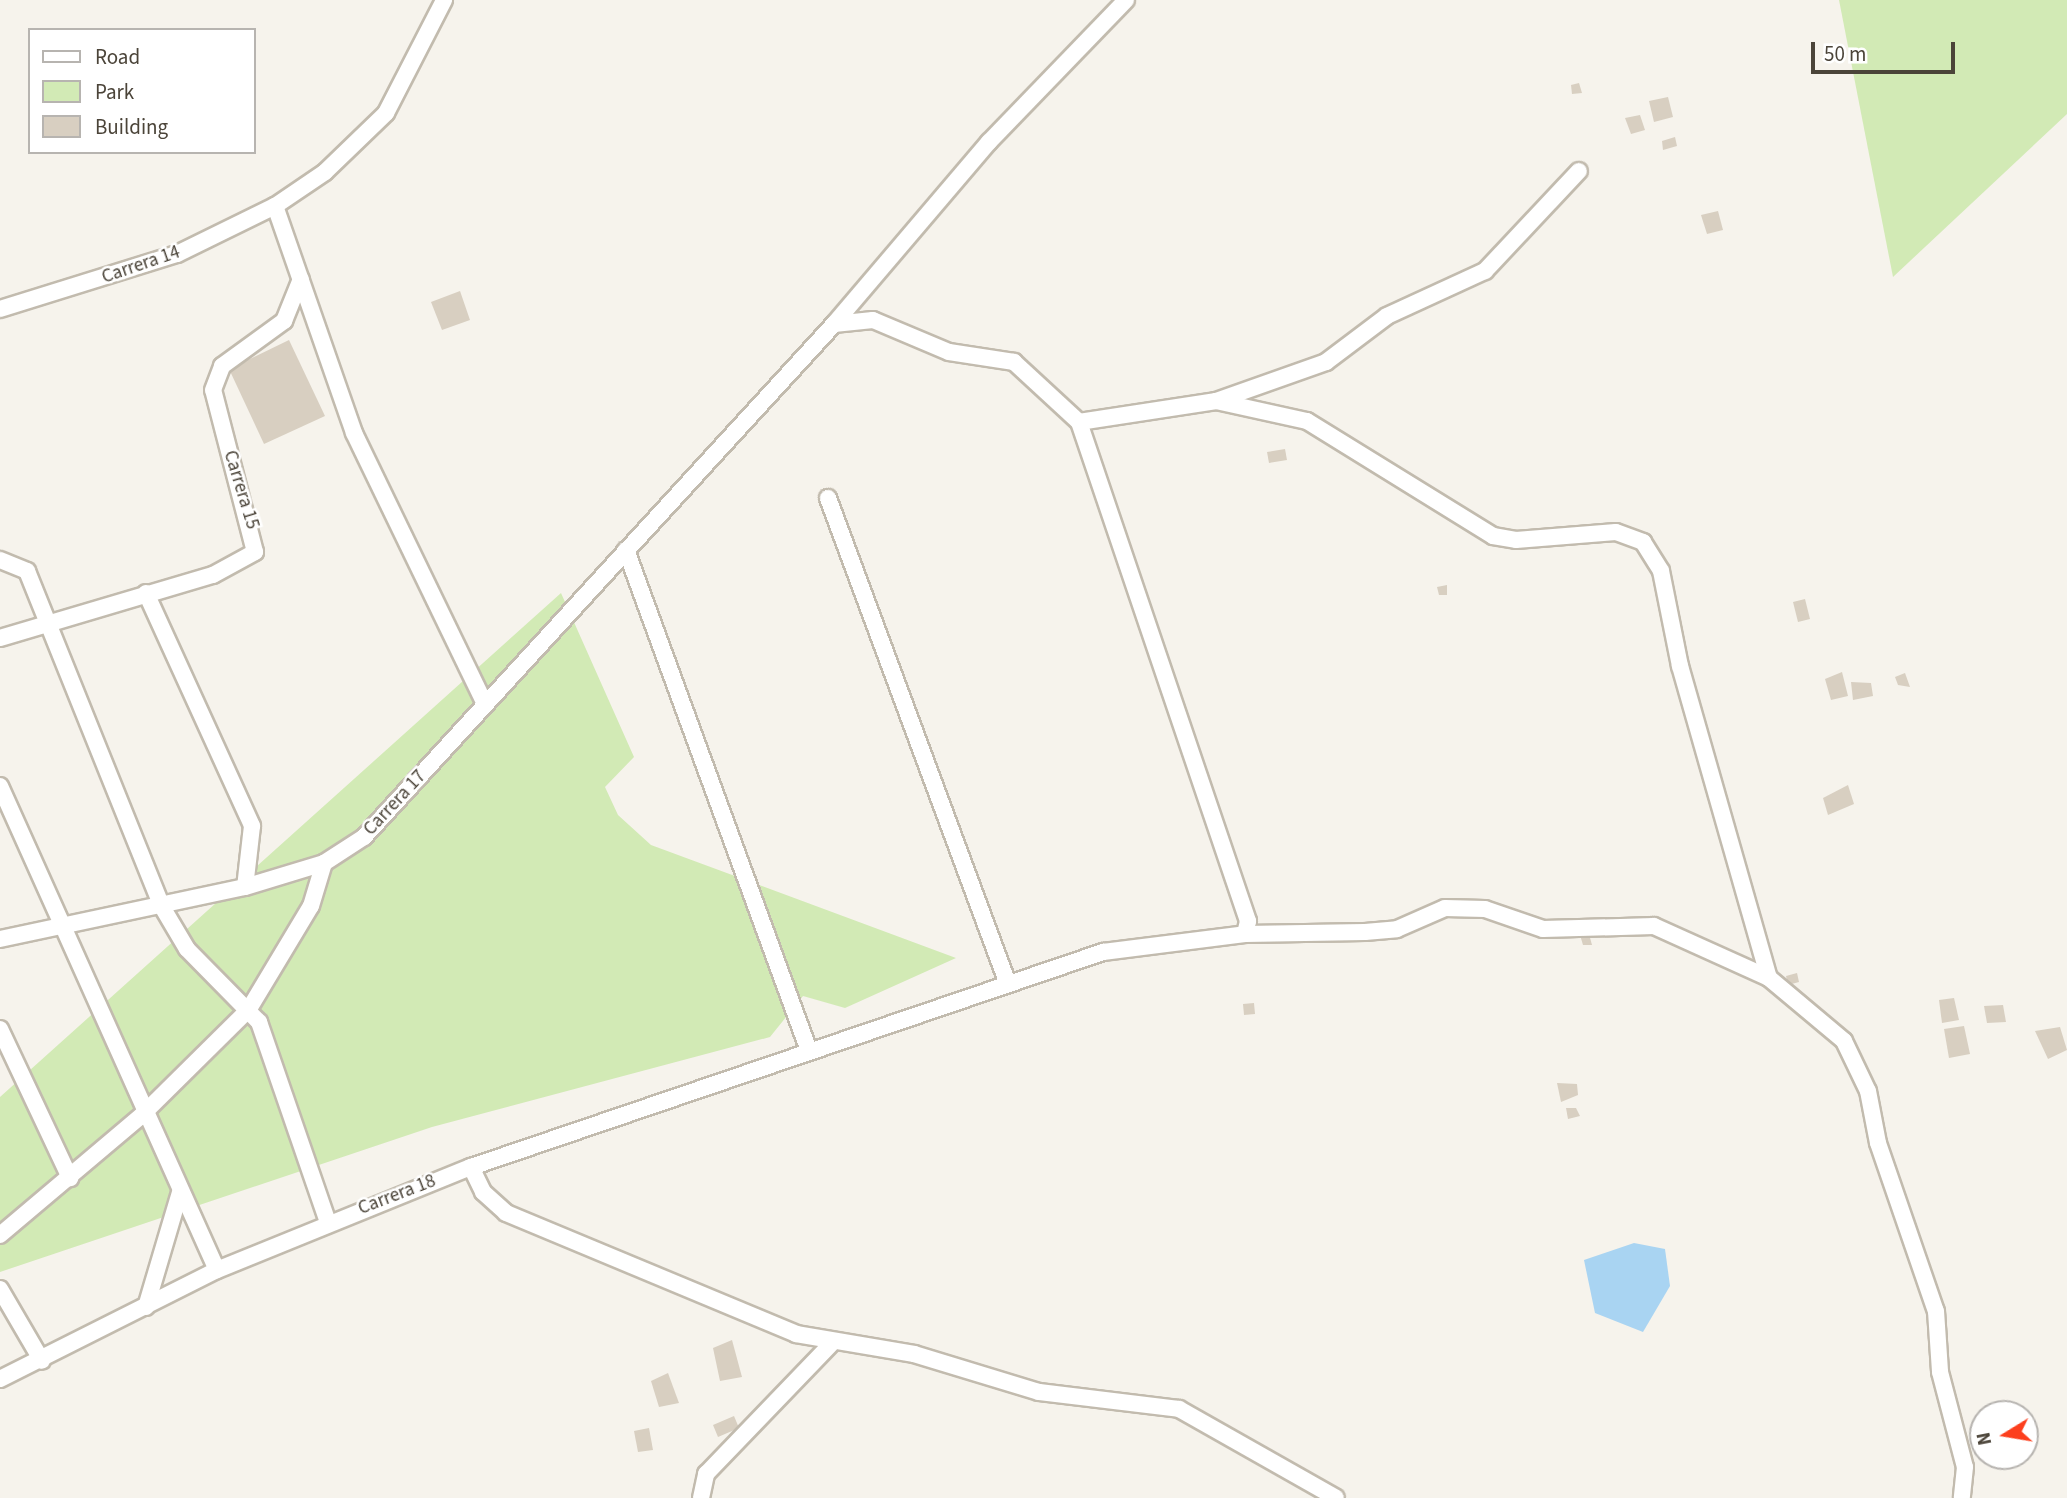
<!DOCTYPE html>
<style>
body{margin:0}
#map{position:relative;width:2067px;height:1498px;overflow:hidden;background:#f6f3ec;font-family:"Source Sans 3",sans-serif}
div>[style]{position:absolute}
.green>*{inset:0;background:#d2eab5}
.water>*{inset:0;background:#a9d4f2}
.building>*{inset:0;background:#d8cfc1}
.roads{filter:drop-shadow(2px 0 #c2bbae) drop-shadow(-2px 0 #c2bbae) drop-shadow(0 2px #c2bbae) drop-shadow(0 -2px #c2bbae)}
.street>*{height:16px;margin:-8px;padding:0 8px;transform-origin:8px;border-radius:8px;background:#fff}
span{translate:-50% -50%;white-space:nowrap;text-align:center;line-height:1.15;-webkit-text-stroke:5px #fff;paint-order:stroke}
.street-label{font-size:19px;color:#4b4439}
.legend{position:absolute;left:28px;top:28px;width:228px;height:126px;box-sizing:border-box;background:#fff;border:2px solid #b7b4b0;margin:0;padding:9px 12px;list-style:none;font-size:21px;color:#4b4439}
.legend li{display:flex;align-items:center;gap:14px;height:35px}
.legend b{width:35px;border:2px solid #b7b4b0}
.north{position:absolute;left:1969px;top:1400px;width:70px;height:70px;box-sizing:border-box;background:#fff;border:2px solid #b7b4b0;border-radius:50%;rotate:259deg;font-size:19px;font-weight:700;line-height:28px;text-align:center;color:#4b4439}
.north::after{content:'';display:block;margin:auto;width:24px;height:32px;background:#fc3f1d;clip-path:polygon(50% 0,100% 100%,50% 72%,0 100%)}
.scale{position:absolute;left:1811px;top:42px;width:144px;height:32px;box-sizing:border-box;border:4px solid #4b4439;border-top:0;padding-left:9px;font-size:21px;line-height:24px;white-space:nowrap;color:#4b4439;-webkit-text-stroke:5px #fff;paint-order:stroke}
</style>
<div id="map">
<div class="green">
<div style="clip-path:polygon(1839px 0,2067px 0,2067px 114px,1893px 277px)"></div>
<div style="clip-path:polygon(561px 593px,634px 757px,605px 787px,618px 815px,651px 845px,956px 958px,845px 1008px,803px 996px,770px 1037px,432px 1127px,0 1272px,0 1097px)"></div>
</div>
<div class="water">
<div style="clip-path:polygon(1634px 1243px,1665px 1249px,1670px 1286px,1643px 1332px,1595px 1313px,1584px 1260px)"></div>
</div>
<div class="building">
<div style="clip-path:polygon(1579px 83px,1582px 93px,1572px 94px,1571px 85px)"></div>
<div style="clip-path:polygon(1668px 97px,1673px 117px,1654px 122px,1649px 101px)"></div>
<div style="clip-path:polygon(1640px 115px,1645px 130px,1631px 134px,1625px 118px)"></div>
<div style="clip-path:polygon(1675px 137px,1677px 146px,1663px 150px,1662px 141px)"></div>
<div style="clip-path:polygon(1718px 211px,1723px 230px,1707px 234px,1701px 215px)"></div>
<div style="clip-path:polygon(460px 291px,470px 320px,442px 330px,431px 302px)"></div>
<div style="clip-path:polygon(289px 340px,325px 416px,264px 444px,229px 369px)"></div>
<div style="clip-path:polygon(1285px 449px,1287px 460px,1269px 463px,1267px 452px)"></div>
<div style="clip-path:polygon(1447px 585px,1447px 595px,1439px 595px,1437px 587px)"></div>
<div style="clip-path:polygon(1805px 599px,1810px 619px,1798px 622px,1793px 602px)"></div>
<div style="clip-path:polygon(1842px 672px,1848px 696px,1831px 700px,1825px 679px)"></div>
<div style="clip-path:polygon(1905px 673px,1910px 687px,1898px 685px,1895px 677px)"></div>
<div style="clip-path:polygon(1851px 682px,1871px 683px,1873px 696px,1853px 700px)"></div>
<div style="clip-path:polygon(1848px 785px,1854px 804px,1828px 815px,1823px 798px)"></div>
<div style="clip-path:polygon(1589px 934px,1592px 945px,1583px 945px,1580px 935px)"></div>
<div style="clip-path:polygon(1797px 973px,1799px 982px,1788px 985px,1786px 976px)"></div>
<div style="clip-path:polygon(1954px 998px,1959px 1020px,1942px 1023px,1939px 1000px)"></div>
<div style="clip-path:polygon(1254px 1003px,1255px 1014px,1244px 1015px,1243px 1004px)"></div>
<div style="clip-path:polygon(2003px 1005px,2006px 1022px,1987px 1023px,1984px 1006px)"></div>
<div style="clip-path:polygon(1964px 1026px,1970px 1054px,1949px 1058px,1944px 1029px)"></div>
<div style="clip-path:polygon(2060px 1027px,2067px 1050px,2048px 1059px,2035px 1031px)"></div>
<div style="clip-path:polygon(1557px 1083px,1577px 1084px,1578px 1095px,1561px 1102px)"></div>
<div style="clip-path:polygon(1566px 1108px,1576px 1108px,1580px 1116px,1568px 1119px)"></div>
<div style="clip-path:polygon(732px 1340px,742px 1377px,720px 1381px,713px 1348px)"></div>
<div style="clip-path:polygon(668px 1373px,679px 1403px,659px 1407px,651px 1381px)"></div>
<div style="clip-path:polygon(734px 1416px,739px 1428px,718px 1437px,713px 1425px)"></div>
<div style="clip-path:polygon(649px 1428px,653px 1450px,638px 1452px,634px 1431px)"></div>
</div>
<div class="roads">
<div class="street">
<div style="left:275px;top:206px;width:240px;rotate:70.8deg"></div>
<div style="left:354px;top:433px;width:301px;rotate:64.2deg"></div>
<div style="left:0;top:309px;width:185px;rotate:-17.3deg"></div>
<div style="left:177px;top:254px;width:109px;rotate:-26.1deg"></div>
<div style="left:275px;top:206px;width:60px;rotate:-34.2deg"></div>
<div style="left:325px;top:172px;width:85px;rotate:-44deg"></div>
<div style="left:386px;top:113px;width:127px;rotate:-62.8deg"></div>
<div style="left:834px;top:324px;width:39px;rotate:-6deg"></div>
<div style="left:873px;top:320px;width:82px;rotate:22.8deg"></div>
<div style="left:949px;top:352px;width:66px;rotate:8.7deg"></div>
<div style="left:1014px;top:362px;width:88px;rotate:42.7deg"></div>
<div style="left:1079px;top:422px;width:527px;rotate:71.29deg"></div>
<div style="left:1248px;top:921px;width:13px;rotate:103deg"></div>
<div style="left:1216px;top:401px;width:93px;rotate:12.4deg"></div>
<div style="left:1307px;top:421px;width:219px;rotate:31.7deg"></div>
<div style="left:1493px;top:536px;width:23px;rotate:10deg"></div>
<div style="left:1516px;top:540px;width:100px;rotate:-4.6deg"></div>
<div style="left:1616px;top:532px;width:29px;rotate:20deg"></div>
<div style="left:1643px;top:542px;width:34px;rotate:58deg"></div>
<div style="left:1661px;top:571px;width:97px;rotate:78.7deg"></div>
<div style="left:1680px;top:666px;width:324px;rotate:74.1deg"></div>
<div style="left:1079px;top:422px;width:139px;rotate:-8.7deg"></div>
<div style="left:1216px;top:401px;width:117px;rotate:-19.5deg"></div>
<div style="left:1326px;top:362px;width:76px;rotate:-37deg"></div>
<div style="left:1387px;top:316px;width:108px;rotate:-24.7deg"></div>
<div style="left:1485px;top:271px;width:137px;rotate:-46.8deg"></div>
<div style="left:828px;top:498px;width:518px;rotate:69.68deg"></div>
<div style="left:626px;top:550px;width:533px;rotate:69.93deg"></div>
<div style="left:0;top:560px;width:29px;rotate:22deg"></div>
<div style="left:27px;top:571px;width:360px;rotate:68.1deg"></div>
<div style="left:161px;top:905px;width:51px;rotate:59.4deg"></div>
<div style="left:187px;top:949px;width:103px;rotate:45.4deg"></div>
<div style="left:259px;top:1022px;width:212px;rotate:71deg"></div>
<div style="left:146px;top:593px;width:256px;rotate:65.5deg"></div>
<div style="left:252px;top:826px;width:61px;rotate:96.5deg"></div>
<div style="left:0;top:638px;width:222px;rotate:-16.5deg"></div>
<div style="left:213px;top:575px;width:48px;rotate:-28.7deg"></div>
<div style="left:255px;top:552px;width:167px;rotate:-104.5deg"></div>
<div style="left:213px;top:390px;width:26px;rotate:-69deg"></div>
<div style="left:222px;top:366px;width:77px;rotate:-36deg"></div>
<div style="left:284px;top:321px;width:45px;rotate:-68deg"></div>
<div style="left:0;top:786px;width:530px;rotate:65.85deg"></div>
<div style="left:0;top:939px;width:250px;rotate:-12deg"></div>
<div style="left:245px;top:887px;width:83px;rotate:-16.9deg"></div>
<div style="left:324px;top:863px;width:48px;rotate:-33deg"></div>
<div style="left:364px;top:837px;width:696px;rotate:-47.5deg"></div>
<div style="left:834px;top:324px;width:239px;rotate:-49.6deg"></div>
<div style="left:989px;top:142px;width:197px;rotate:-46deg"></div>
<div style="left:0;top:1029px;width:165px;rotate:64.8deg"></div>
<div style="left:471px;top:1167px;width:28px;rotate:64deg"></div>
<div style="left:483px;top:1192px;width:31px;rotate:42deg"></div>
<div style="left:506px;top:1213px;width:314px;rotate:22.6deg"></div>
<div style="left:796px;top:1334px;width:120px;rotate:9.6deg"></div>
<div style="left:914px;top:1354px;width:131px;rotate:16.9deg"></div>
<div style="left:1039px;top:1392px;width:141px;rotate:6.9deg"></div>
<div style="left:1179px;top:1409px;width:180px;rotate:29.5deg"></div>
<div style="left:0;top:1235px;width:187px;rotate:-40.2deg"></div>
<div style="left:143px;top:1114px;width:149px;rotate:-44.7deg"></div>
<div style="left:249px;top:1009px;width:120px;rotate:-59deg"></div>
<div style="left:311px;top:906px;width:45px;rotate:-73.2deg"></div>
<div style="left:0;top:1289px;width:83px;rotate:59.7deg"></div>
<div style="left:146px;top:1307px;width:120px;rotate:-73.5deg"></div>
<div style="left:0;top:1379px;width:243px;rotate:-26.7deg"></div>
<div style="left:217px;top:1270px;width:274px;rotate:-22.1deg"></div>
<div style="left:471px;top:1167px;width:668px;rotate:-18.79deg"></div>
<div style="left:1103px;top:952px;width:143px;rotate:-7.2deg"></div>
<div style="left:1245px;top:934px;width:120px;rotate:-1deg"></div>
<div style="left:1365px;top:932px;width:32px;rotate:-5deg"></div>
<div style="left:1397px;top:929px;width:52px;rotate:-23.6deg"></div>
<div style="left:1445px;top:908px;width:40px;rotate:1.4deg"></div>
<div style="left:1485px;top:909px;width:61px;rotate:19deg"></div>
<div style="left:1543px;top:929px;width:111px;rotate:-1.5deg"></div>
<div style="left:1654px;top:926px;width:126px;rotate:24.3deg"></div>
<div style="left:1769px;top:978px;width:98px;rotate:40deg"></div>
<div style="left:1844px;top:1041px;width:55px;rotate:64.4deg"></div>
<div style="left:1868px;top:1091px;width:53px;rotate:79.1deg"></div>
<div style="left:1878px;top:1143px;width:178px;rotate:71deg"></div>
<div style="left:1936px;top:1311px;width:61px;rotate:86.2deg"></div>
<div style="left:1940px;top:1372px;width:98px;rotate:75.3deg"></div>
<div style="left:1965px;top:1467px;width:31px;rotate:96deg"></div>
<div style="left:701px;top:1498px;width:25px;rotate:-78deg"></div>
<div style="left:706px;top:1474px;width:180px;rotate:-46.1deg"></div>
</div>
</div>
<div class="street-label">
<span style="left:141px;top:265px;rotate:-19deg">Carrera 14</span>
<span style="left:241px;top:490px;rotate:73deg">Carrera 15</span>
<span style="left:395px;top:803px;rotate:-47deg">Carrera 17</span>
<span style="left:397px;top:1195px;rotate:-21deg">Carrera 18</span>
</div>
<ul class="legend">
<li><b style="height:9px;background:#fff"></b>Road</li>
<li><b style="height:19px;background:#d2eab5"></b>Park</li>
<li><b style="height:19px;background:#d8cfc1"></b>Building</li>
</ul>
<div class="north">N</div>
<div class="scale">50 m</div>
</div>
